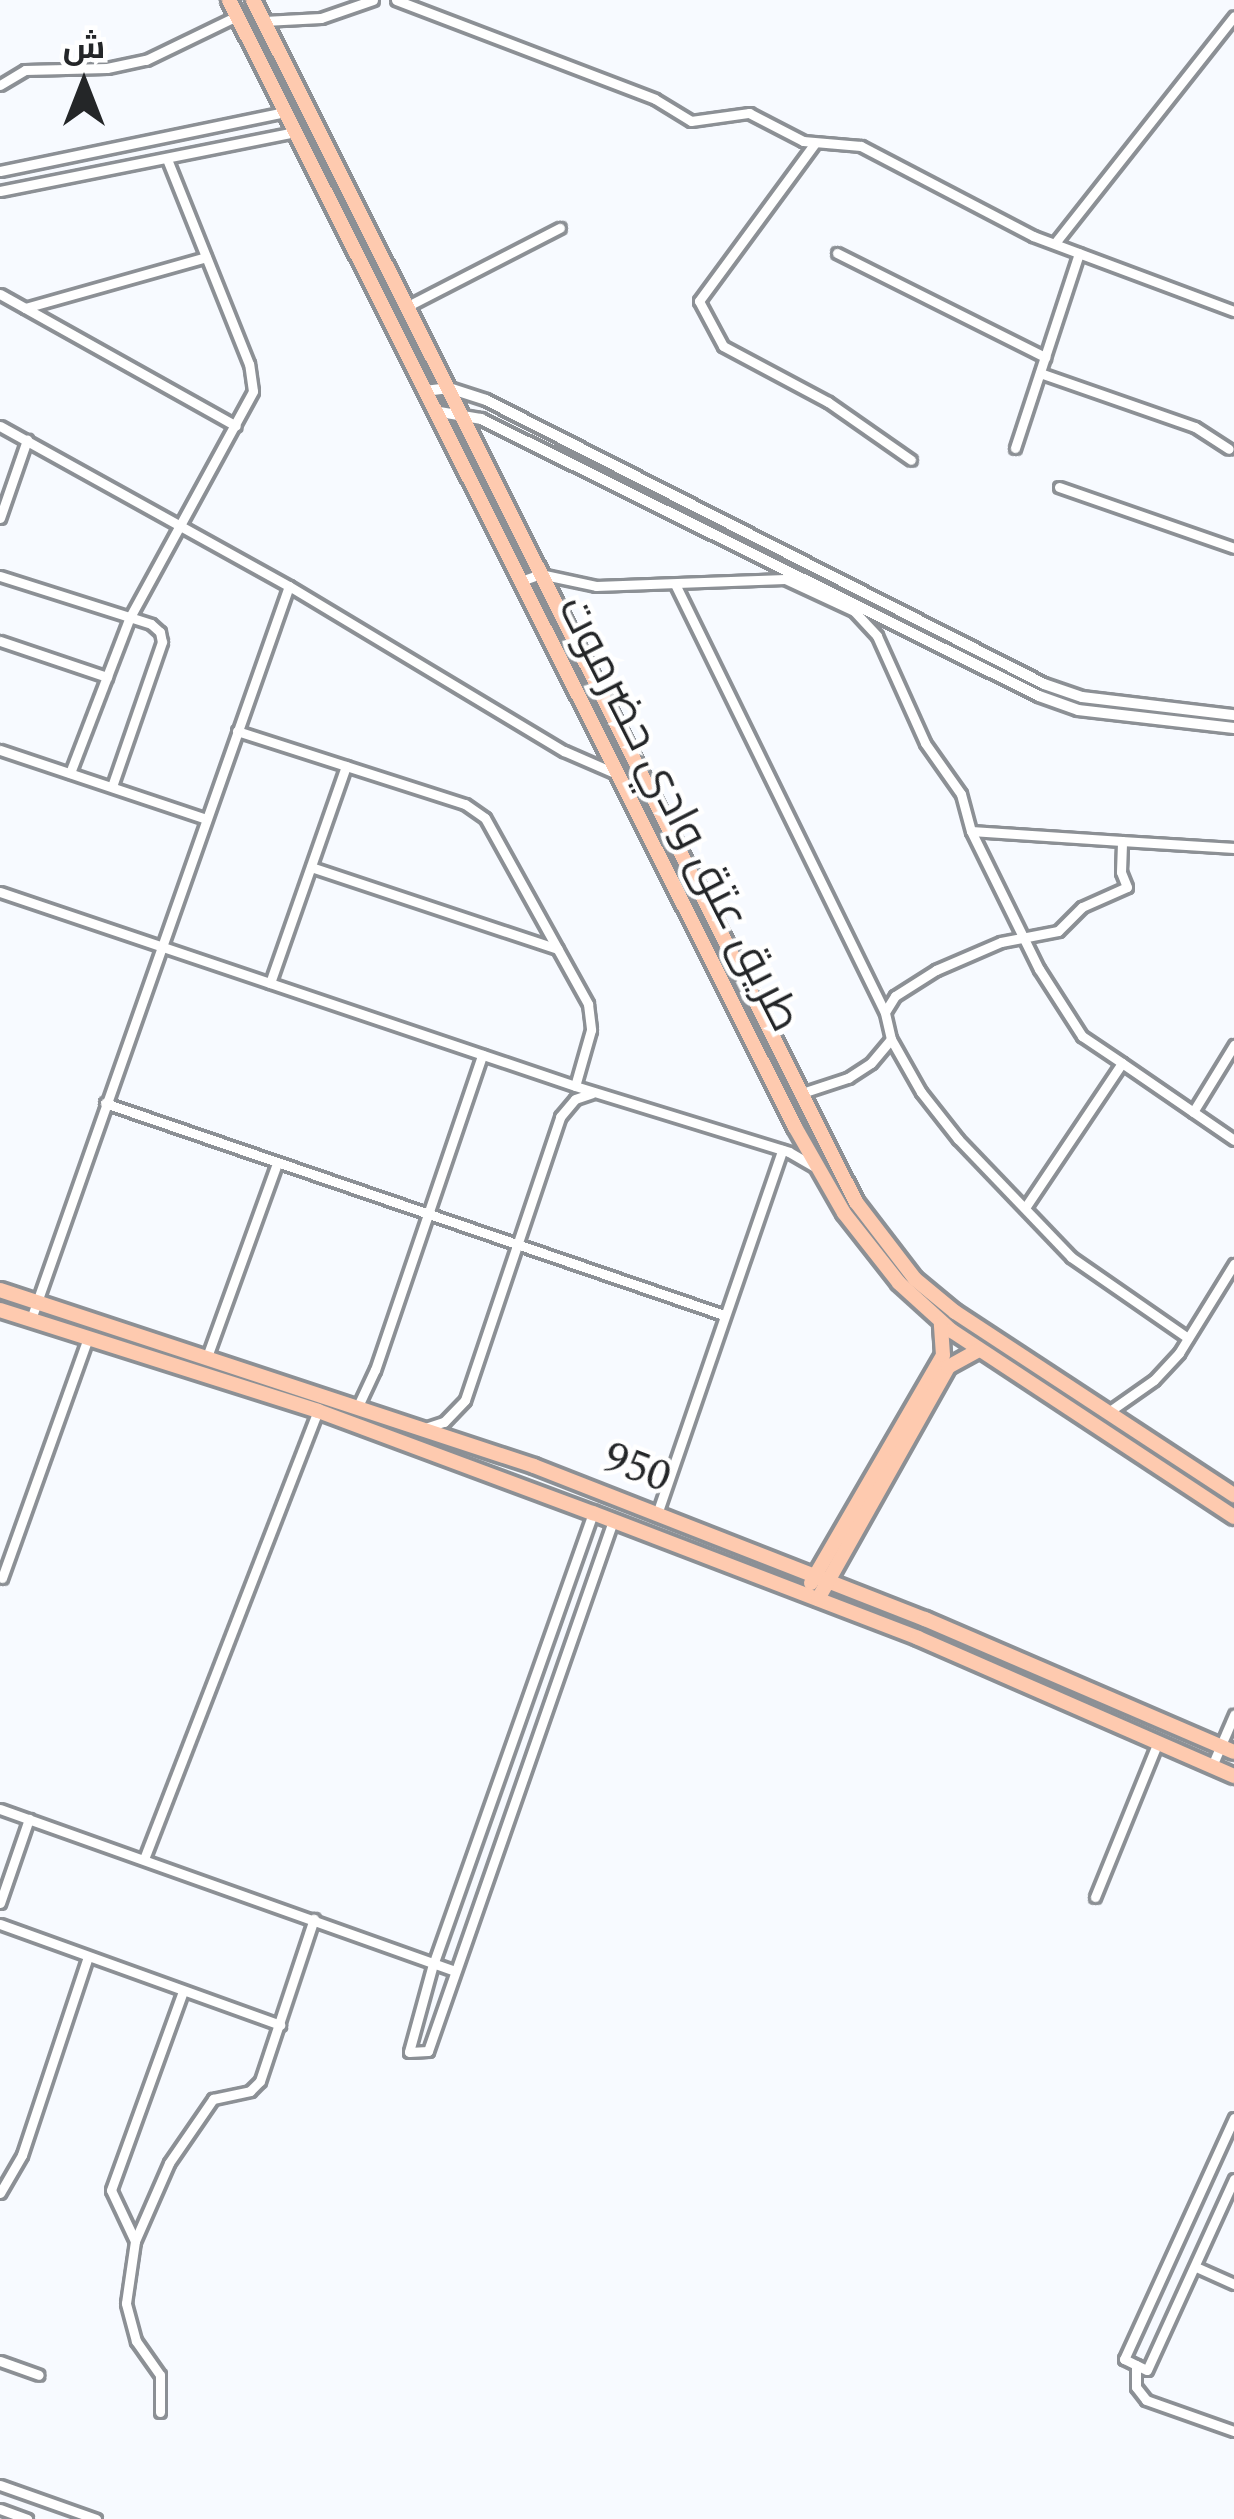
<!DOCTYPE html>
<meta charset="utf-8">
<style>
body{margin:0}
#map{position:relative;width:1234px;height:2519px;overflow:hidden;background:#f7faff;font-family:Spectral,Cairo,serif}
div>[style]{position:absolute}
.roads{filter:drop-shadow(3px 0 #8c9095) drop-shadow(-3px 0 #8c9095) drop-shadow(0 3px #8c9095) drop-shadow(0 -3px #8c9095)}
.minor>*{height:9px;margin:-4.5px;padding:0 4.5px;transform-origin:4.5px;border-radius:4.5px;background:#fff}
.tertiary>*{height:10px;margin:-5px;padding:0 5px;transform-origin:5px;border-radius:5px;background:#fff}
.primary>*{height:14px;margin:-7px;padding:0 7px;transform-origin:7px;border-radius:7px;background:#fecaaf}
span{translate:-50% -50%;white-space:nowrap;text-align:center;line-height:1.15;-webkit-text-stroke:9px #fff;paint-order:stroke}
.street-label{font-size:45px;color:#242628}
.north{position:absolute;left:24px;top:24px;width:120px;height:120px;-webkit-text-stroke:9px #fff;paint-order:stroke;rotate:0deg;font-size:33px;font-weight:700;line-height:48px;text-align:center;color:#242628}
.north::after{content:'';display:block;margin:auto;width:42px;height:54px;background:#242628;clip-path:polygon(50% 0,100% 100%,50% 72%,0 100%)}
</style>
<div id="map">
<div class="roads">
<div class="minor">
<div style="left:396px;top:0;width:277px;rotate:20.9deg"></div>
<div style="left:655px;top:99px;width:42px;rotate:31.4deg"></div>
<div style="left:691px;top:121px;width:59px;rotate:-7.9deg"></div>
<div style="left:749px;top:113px;width:61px;rotate:27.4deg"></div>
<div style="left:803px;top:141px;width:58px;rotate:4.9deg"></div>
<div style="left:861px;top:146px;width:194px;rotate:27.6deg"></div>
<div style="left:1033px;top:236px;width:215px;rotate:20.5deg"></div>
<div style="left:264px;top:21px;width:57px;rotate:-3deg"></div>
<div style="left:321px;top:18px;width:55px;rotate:-19.1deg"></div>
<div style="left:0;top:85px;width:29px;rotate:-31deg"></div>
<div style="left:25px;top:70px;width:82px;rotate:-1.4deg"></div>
<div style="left:107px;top:68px;width:40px;rotate:-12deg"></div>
<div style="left:146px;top:60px;width:101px;rotate:-25.8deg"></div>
<div style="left:815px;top:143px;width:196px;rotate:126.3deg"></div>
<div style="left:699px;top:301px;width:51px;rotate:61.9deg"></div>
<div style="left:723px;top:346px;width:119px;rotate:28.1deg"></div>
<div style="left:828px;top:402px;width:101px;rotate:34.9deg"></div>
<div style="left:0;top:171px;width:291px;rotate:-11.7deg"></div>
<div style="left:0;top:191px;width:301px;rotate:-11.3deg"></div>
<div style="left:1055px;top:243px;width:289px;rotate:-51.7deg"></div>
<div style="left:837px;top:253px;width:233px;rotate:26.6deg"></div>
<div style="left:0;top:294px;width:270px;rotate:29.2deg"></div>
<div style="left:406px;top:307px;width:173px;rotate:-27.2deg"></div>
<div style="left:25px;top:308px;width:188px;rotate:-15.7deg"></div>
<div style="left:1040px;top:373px;width:164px;rotate:19.2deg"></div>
<div style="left:1195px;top:427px;width:40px;rotate:32.9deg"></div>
<div style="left:0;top:426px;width:330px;rotate:29deg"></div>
<div style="left:289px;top:586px;width:321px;rotate:31deg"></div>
<div style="left:564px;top:751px;width:58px;rotate:23.5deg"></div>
<div style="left:1015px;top:448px;width:205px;rotate:-71.8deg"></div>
<div style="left:1059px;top:487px;width:185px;rotate:19.2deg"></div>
<div style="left:0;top:518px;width:83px;rotate:-70.9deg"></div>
<div style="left:0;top:576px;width:158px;rotate:17.6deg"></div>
<div style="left:151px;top:624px;width:12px;rotate:42deg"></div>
<div style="left:160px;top:632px;width:10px;rotate:79deg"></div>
<div style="left:162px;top:642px;width:152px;rotate:109.1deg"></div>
<div style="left:521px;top:581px;width:20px;rotate:-20deg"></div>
<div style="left:540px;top:574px;width:57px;rotate:12.1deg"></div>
<div style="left:596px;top:586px;width:189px;rotate:-2.1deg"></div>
<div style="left:785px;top:579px;width:76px;rotate:24.9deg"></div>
<div style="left:854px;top:611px;width:34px;rotate:47deg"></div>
<div style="left:877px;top:636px;width:117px;rotate:65.8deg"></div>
<div style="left:925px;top:743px;width:62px;rotate:54.8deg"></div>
<div style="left:961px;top:794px;width:38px;rotate:75deg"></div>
<div style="left:971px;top:831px;width:154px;rotate:63.8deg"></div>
<div style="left:1039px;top:969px;width:80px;rotate:57.3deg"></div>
<div style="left:1082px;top:1036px;width:48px;rotate:34deg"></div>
<div style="left:1122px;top:1063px;width:174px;rotate:123.8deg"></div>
<div style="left:675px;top:584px;width:477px;rotate:63.9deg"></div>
<div style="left:0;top:641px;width:113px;rotate:18.6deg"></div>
<div style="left:237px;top:731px;width:239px;rotate:17.8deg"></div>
<div style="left:465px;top:804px;width:24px;rotate:35deg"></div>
<div style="left:485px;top:818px;width:213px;rotate:61deg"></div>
<div style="left:588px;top:1004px;width:26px;rotate:83deg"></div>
<div style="left:591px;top:1030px;width:58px;rotate:105.9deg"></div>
<div style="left:0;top:750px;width:217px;rotate:18.5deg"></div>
<div style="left:70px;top:773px;width:167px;rotate:-69deg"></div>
<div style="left:130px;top:617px;width:257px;rotate:-61.4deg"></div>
<div style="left:253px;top:391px;width:27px;rotate:-98deg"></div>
<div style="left:249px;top:364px;width:221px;rotate:-111.8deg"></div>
<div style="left:971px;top:831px;width:151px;rotate:3.8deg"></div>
<div style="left:311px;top:867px;width:260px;rotate:18.4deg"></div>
<div style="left:0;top:892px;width:607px;rotate:18.64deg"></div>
<div style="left:575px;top:1086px;width:224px;rotate:17.1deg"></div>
<div style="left:789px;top:1152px;width:28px;rotate:30deg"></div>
<div style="left:270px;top:983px;width:230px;rotate:-70.7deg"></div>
<div style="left:891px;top:1039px;width:28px;rotate:-103deg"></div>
<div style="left:885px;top:1012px;width:19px;rotate:-58deg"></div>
<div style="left:895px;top:996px;width:49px;rotate:-32.4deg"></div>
<div style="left:936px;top:970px;width:71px;rotate:-23.3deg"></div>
<div style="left:1001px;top:942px;width:58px;rotate:-10.9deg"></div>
<div style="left:1058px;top:931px;width:34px;rotate:-45deg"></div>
<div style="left:1082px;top:907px;width:49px;rotate:-24deg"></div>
<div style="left:1127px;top:887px;width:16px;rotate:-112deg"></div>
<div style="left:1121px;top:872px;width:31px;rotate:-88deg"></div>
<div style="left:1122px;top:841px;width:112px;rotate:3.6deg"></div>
<div style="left:1122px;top:1063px;width:136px;rotate:34.5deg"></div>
<div style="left:799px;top:1094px;width:52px;rotate:-18.1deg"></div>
<div style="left:848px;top:1078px;width:27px;rotate:-33deg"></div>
<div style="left:871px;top:1063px;width:31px;rotate:-50deg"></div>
<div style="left:891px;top:1039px;width:61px;rotate:60.5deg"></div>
<div style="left:921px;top:1092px;width:60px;rotate:51.8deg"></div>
<div style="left:958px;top:1139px;width:163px;rotate:46.2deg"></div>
<div style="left:1071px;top:1257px;width:142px;rotate:34.7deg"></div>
<div style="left:105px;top:1103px;width:654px;rotate:18.91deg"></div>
<div style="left:1193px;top:1112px;width:79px;rotate:-58.5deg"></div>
<div style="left:31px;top:1319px;width:777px;rotate:-70.61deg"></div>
<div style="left:208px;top:1354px;width:203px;rotate:-70.1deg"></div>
<div style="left:358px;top:1406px;width:40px;rotate:-65deg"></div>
<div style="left:375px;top:1370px;width:333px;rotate:-71.2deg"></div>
<div style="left:1107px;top:1413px;width:57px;rotate:-35.1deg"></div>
<div style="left:1154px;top:1380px;width:37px;rotate:-47deg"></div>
<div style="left:1179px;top:1353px;width:105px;rotate:-58.3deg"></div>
<div style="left:425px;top:1428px;width:20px;rotate:-18deg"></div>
<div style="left:444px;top:1422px;width:30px;rotate:-46deg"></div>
<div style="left:465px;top:1400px;width:299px;rotate:-71.4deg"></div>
<div style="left:560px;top:1117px;width:23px;rotate:-50deg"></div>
<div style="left:575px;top:1099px;width:18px;rotate:-19deg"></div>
<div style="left:593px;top:1513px;width:479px;rotate:109.5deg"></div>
<div style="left:433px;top:1964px;width:91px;rotate:105.3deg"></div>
<div style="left:409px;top:2052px;width:19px;rotate:-3deg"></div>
<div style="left:428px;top:2051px;width:561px;rotate:-70.76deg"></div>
<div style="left:657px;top:1514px;width:385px;rotate:-71deg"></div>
<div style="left:2px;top:1578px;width:255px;rotate:-70.3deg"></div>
<div style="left:1212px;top:1766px;width:56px;rotate:-66.7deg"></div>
<div style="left:0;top:1809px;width:483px;rotate:19.6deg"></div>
<div style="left:144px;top:1859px;width:481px;rotate:-68.8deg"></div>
<div style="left:1095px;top:1897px;width:167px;rotate:-67.9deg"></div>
<div style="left:0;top:1903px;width:89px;rotate:-71deg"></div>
<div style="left:0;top:1924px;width:298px;rotate:19.8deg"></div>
<div style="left:1234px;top:2118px;width:265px;rotate:114.5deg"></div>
<div style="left:1124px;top:2359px;width:25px;rotate:26deg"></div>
<div style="left:1147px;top:2370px;width:210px;rotate:-65.5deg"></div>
<div style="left:0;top:2193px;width:44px;rotate:-59.9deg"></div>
<div style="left:22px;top:2155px;width:209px;rotate:-71.6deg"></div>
<div style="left:135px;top:2241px;width:56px;rotate:-115.2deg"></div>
<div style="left:111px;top:2190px;width:212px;rotate:-70.1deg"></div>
<div style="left:1196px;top:2267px;width:42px;rotate:24.1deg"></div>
<div style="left:0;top:2361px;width:41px;rotate:19.7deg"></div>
<div style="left:1136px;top:2365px;width:22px;rotate:90deg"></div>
<div style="left:1136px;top:2387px;width:16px;rotate:52deg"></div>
<div style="left:1146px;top:2400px;width:93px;rotate:19.4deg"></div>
<div style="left:160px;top:2412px;width:37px;rotate:-90deg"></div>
<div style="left:160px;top:2375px;width:42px;rotate:-125.2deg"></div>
<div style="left:136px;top:2341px;width:39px;rotate:-105deg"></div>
<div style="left:126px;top:2303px;width:63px;rotate:-81.7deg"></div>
<div style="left:135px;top:2241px;width:85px;rotate:-66.4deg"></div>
<div style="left:169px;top:2163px;width:78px;rotate:-55.5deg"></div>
<div style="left:213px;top:2099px;width:38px;rotate:-12deg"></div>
<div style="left:250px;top:2091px;width:14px;rotate:-45deg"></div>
<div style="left:260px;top:2081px;width:171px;rotate:-71.6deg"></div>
<div style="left:0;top:2485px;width:102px;rotate:19.5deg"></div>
<div style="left:0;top:2509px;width:29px;rotate:20deg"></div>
</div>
<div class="tertiary">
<div style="left:425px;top:391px;width:24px;rotate:-7deg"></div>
<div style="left:449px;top:388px;width:39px;rotate:18deg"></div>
<div style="left:486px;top:400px;width:626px;rotate:26.97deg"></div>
<div style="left:1044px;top:684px;width:40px;rotate:18.9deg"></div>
<div style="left:1082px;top:697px;width:153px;rotate:6.8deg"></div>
<div style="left:434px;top:411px;width:48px;rotate:9.7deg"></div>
<div style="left:481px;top:419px;width:623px;rotate:26.4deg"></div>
<div style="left:1039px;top:696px;width:41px;rotate:19.7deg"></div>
<div style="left:1078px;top:710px;width:157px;rotate:6.6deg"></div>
</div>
<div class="primary">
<div style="left:229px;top:0;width:1261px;rotate:63.33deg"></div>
<div style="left:795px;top:1127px;width:99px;rotate:60.3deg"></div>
<div style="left:844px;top:1213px;width:89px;rotate:51.8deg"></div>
<div style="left:899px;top:1283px;width:72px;rotate:42.2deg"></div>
<div style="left:952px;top:1331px;width:338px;rotate:33.4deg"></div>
<div style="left:253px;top:0;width:1345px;rotate:63.36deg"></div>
<div style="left:856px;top:1202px;width:97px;rotate:52.5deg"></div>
<div style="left:915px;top:1279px;width:52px;rotate:39.5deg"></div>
<div style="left:955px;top:1312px;width:334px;rotate:33.3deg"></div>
<div style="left:0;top:1290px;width:562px;rotate:18.24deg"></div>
<div style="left:534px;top:1466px;width:420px;rotate:21.4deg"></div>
<div style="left:925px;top:1619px;width:336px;rotate:23.3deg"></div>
<div style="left:0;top:1310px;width:334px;rotate:17.6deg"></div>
<div style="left:318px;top:1411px;width:293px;rotate:20.4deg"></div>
<div style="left:593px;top:1513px;width:348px;rotate:21deg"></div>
<div style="left:918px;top:1638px;width:345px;rotate:23.6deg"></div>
<div style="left:811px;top:1583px;width:263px;rotate:-59.9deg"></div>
<div style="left:943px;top:1355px;width:31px;rotate:-94deg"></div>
<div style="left:818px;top:1599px;width:266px;rotate:-60.7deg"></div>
<div style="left:948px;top:1367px;width:35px;rotate:-29deg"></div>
</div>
</div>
<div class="street-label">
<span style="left:679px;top:814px;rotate:63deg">طريق عتق وادي حضرموت</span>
<span style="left:637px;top:1468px;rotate:21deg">950</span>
</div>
<div class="north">ش</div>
</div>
